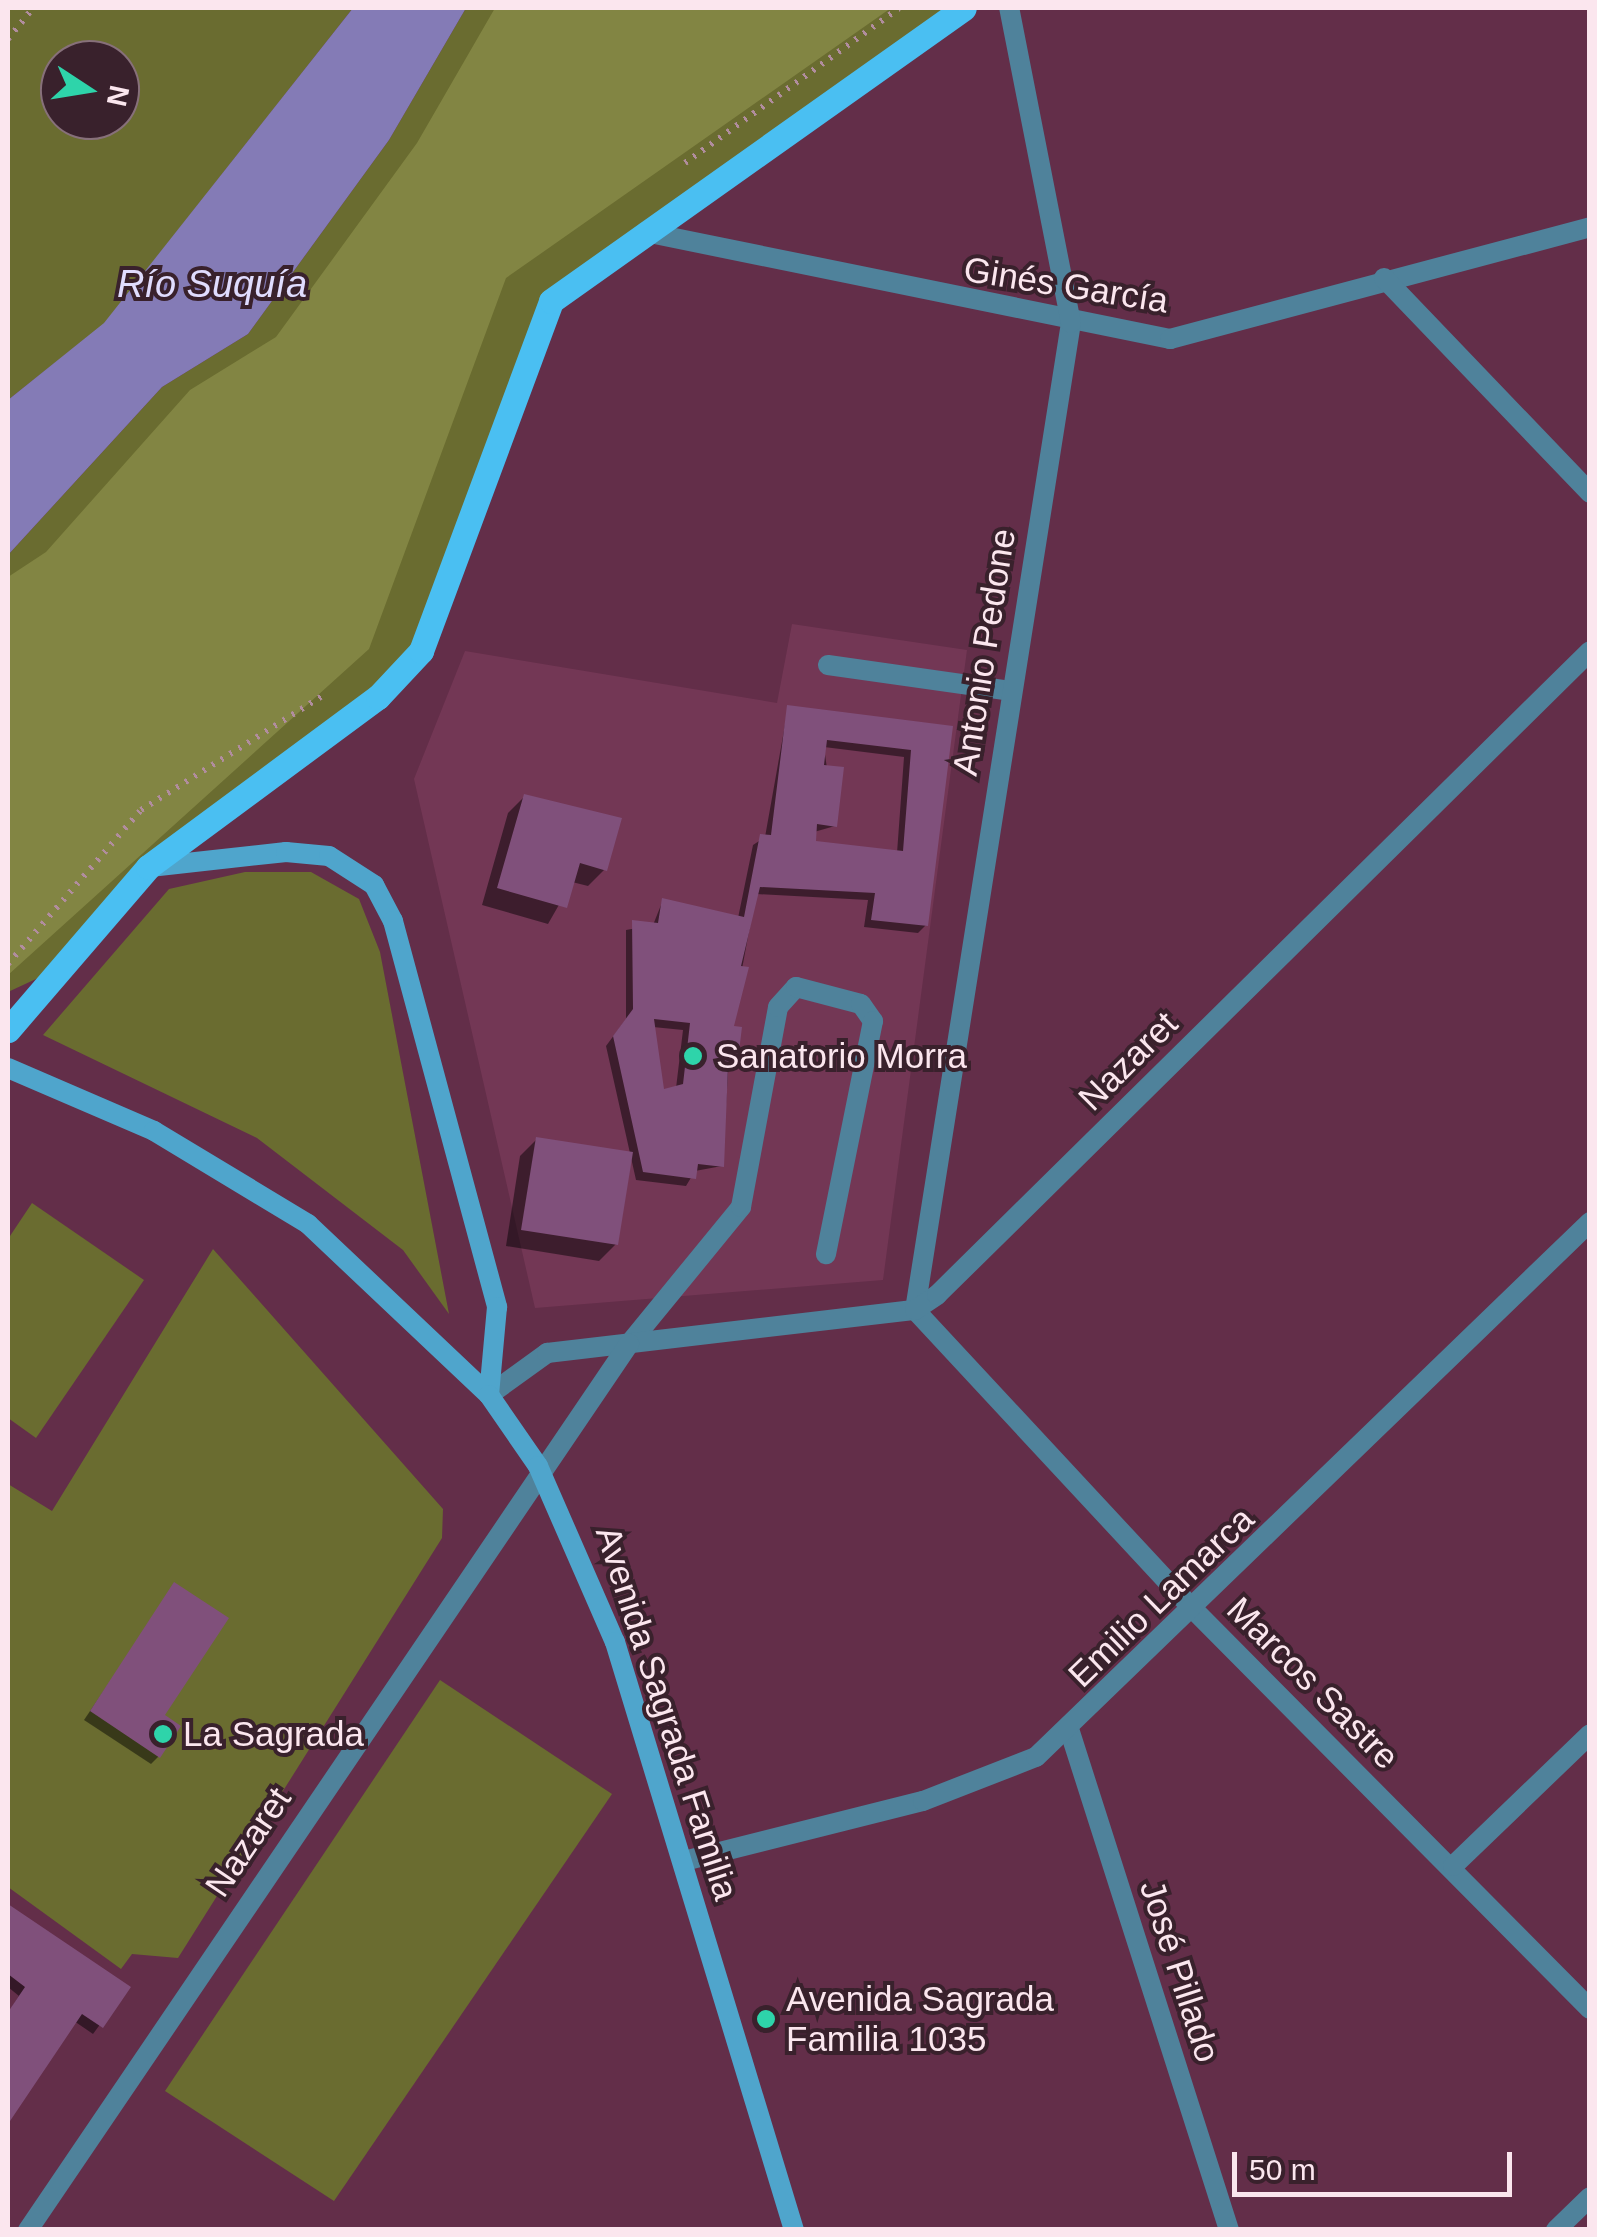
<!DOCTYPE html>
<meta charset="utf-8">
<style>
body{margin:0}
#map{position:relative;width:1597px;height:2237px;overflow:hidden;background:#632e49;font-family:Helvetica,sans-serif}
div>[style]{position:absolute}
.built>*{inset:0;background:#733755}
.green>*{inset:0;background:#6a6c30}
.forest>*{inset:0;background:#828543}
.water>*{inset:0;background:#847bb6}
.shadow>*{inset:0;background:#0007}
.building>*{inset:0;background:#80507b}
.path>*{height:6px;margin-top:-3px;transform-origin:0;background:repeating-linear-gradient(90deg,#b18d9e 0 2.5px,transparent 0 10.5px)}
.lane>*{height:20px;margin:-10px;padding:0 10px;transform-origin:10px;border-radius:10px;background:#4f829b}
.street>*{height:20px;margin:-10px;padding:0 10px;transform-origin:10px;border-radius:10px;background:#4f829b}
.secondary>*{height:20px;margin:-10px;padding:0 10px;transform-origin:10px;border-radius:10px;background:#4fa5cc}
.primary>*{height:25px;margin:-12.5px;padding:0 12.5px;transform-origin:12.5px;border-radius:12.5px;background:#4abff2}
.dots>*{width:28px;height:28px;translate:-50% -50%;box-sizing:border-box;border:5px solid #39212c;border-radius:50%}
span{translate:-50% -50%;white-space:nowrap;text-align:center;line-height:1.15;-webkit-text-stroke:8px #39212c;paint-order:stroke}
.street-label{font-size:35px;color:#fbe6ee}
.poi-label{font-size:35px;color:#fbe6ee}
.left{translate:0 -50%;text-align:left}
.water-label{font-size:38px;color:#e0dcfe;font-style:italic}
.frame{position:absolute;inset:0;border:10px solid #fbe6ee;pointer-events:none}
.north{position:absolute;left:40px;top:40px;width:100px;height:100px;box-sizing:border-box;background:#39212c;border:2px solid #87707a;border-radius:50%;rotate:102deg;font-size:28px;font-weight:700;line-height:40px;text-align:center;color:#fbe6ee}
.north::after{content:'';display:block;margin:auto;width:35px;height:45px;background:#2ed4aa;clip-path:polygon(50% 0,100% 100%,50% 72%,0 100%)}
.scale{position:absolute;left:1232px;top:2152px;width:280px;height:45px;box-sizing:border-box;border:5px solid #fbe6ee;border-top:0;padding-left:12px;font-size:30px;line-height:35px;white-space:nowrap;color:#fbe6ee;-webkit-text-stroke:8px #39212c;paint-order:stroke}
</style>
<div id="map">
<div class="built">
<div style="clip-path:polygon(792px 624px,967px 650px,883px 1280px,535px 1308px,414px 779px,465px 651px,777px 703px)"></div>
</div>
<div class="green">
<div style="clip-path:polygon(evenodd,8px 8px,353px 8px,104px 324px,8px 400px,8px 8px,60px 60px,120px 60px,120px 120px,60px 120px,60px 60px)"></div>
<div style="clip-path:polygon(466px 8px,964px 8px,567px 287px,421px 651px,148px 867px,51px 972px,8px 992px,8px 555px,162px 387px,248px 334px,389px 140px)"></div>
<div style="clip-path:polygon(245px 872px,311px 872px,359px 899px,380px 952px,449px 1314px,403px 1250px,257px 1138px,43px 1035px,169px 889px)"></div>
<div style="clip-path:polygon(32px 1203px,144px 1280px,36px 1438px,8px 1418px,8px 1239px)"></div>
<div style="clip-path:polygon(213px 1249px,443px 1509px,442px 1538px,178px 1958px,132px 1954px,121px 1969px,8px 1887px,8px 1484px,52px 1511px)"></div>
<div style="clip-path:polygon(440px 1680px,612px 1794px,334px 2201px,165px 2091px)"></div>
</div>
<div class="forest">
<div style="clip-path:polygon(495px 8px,891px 8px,506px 278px,369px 649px,8px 975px,8px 577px,46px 552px,190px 390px,276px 337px,417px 143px)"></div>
</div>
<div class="water">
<div style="clip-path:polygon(353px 8px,466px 8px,389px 140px,248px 334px,162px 387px,8px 555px,8px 400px,104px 323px)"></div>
</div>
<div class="shadow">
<div style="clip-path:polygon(evenodd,788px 708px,951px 728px,926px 925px,918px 933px,864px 927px,868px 900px,756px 894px,731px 1028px,722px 1166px,695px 1171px,686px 1186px,636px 1180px,606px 1046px,626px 1019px,626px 930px,653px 925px,663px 900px,738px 918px,753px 845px,765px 837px,788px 708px,824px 747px,904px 757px,897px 853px,813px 843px,814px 832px,835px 826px,824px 747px,788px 708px,653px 1027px,683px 1030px,676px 1088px,662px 1092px,653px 1027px)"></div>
<div style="clip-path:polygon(525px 796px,605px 869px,588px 886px,572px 882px,548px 924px,482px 905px,508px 813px)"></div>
<div style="clip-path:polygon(537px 1139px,616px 1244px,599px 1261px,506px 1246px,520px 1156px)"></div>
<div style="clip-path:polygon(175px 1585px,158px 1757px,151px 1764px,84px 1720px)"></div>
<div style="clip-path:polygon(8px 1907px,127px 1988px,93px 2034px,74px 2021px,8px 2120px,8px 2013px,19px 1996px,8px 1987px)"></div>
</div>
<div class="building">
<div style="clip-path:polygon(evenodd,787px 705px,953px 726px,928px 926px,871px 920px,875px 893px,760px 887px,741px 966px,749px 967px,734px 1026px,742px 1027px,737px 1068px,728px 1067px,724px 1167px,698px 1164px,696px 1179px,643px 1172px,613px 1036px,633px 1009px,632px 920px,658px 923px,662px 898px,744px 917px,760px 834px,771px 835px,787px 705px,827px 740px,911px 750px,903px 851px,816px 841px,817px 824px,837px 827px,844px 767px,824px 765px,827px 740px,787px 705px,654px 1019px,690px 1023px,683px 1084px,664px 1089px,654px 1019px)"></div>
<div style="clip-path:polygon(524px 794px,622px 818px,607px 871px,580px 863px,567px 908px,497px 888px)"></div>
<div style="clip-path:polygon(536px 1137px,633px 1152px,618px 1245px,521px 1230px)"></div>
<div style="clip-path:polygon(174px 1582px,229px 1618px,165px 1715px,181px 1726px,160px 1758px,90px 1711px)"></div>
<div style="clip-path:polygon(8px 1904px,131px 1987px,103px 2028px,82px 2014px,8px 2124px,8px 2012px,25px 1987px,8px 1974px)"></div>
</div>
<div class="path">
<div style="left:8px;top:39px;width:40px;rotate:-51deg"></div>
<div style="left:685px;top:163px;width:264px;rotate:-35.9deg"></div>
<div style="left:8px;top:964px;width:203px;rotate:-49.2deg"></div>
<div style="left:141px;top:810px;width:214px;rotate:-32.2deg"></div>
</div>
<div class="lane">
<div style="left:828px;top:665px;width:184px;rotate:8.1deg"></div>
<div style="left:629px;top:1344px;width:177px;rotate:-50.7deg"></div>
<div style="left:741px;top:1207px;width:203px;rotate:-79.5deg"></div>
<div style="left:778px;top:1007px;width:27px;rotate:-48deg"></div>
<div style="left:796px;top:987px;width:67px;rotate:14.7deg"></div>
<div style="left:861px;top:1004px;width:21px;rotate:55deg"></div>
<div style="left:873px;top:1021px;width:238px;rotate:101.4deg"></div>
</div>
<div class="street">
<div style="left:645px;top:232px;width:536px;rotate:11.52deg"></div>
<div style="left:1170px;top:339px;width:435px;rotate:-14.9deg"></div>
<div style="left:1384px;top:278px;width:298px;rotate:46.2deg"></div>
<div style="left:915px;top:1310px;width:999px;rotate:-81.02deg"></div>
<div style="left:1071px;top:323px;width:321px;rotate:-101.1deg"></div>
<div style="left:915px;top:1310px;width:410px;rotate:47.1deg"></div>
<div style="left:1194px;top:1610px;width:562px;rotate:45.22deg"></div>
<div style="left:489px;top:1395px;width:72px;rotate:-35.9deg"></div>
<div style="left:547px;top:1353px;width:371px;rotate:-6.7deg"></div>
<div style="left:915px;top:1310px;width:27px;rotate:-34deg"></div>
<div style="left:937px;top:1295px;width:917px;rotate:-44.6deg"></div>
<div style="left:1070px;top:1732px;width:523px;rotate:72.29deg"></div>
<div style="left:684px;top:1861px;width:246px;rotate:-14.1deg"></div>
<div style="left:923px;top:1801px;width:121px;rotate:-21.3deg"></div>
<div style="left:1036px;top:1757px;width:770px;rotate:-44deg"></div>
<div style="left:1453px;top:1866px;width:190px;rotate:-43.9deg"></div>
<div style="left:28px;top:2230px;width:1071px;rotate:-55.85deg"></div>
<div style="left:1556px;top:2230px;width:47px;rotate:-44.1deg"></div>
</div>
<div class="secondary">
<div style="left:150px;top:867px;width:137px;rotate:-6.3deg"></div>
<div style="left:286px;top:852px;width:43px;rotate:5.3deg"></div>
<div style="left:329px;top:856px;width:54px;rotate:32.8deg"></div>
<div style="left:374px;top:885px;width:41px;rotate:62.2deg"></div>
<div style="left:393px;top:921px;width:400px;rotate:74.9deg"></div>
<div style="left:497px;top:1307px;width:88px;rotate:95.2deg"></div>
<div style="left:8px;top:1068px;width:159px;rotate:23.3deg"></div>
<div style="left:154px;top:1131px;width:180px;rotate:31.1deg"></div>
<div style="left:308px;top:1224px;width:249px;rotate:43.4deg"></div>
<div style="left:489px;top:1395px;width:86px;rotate:55.4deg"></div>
<div style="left:538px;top:1466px;width:192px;rotate:66.4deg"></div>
<div style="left:615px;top:1642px;width:615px;rotate:73.07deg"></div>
</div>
<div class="primary">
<div style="left:8px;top:1030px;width:215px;rotate:-49.3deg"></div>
<div style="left:148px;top:867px;width:286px;rotate:-36.5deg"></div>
<div style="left:378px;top:697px;width:63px;rotate:-46.9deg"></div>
<div style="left:421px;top:651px;width:373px;rotate:-69.6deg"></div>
<div style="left:551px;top:301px;width:506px;rotate:-35.35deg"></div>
</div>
<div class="dots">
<div style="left:693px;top:1056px;background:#2ed4aa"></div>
<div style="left:163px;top:1734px;background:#2ed4aa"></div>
<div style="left:766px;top:2019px;background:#2ed4aa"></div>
</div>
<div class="street-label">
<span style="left:1066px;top:285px;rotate:9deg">Ginés García</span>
<span style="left:984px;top:652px;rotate:-81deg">Antonio Pedone</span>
<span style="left:1128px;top:1061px;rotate:-45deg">Nazaret</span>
<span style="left:1161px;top:1597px;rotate:-44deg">Emilio Lamarca</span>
<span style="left:1313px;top:1683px;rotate:45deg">Marcos Sastre</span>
<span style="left:667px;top:1713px;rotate:72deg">Avenida Sagrada Familia</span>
<span style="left:248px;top:1842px;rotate:-56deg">Nazaret</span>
<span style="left:1180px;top:1971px;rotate:72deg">José Pillado</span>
</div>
<div class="poi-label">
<span class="left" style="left:716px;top:1056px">Sanatorio Morra</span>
<span class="left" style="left:183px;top:1734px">La Sagrada</span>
<span class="left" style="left:786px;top:2019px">Avenida Sagrada<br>Familia 1035</span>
</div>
<div class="water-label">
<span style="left:212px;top:285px">Río Suquía</span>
</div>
<div class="frame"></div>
<div class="north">N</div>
<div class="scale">50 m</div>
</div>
